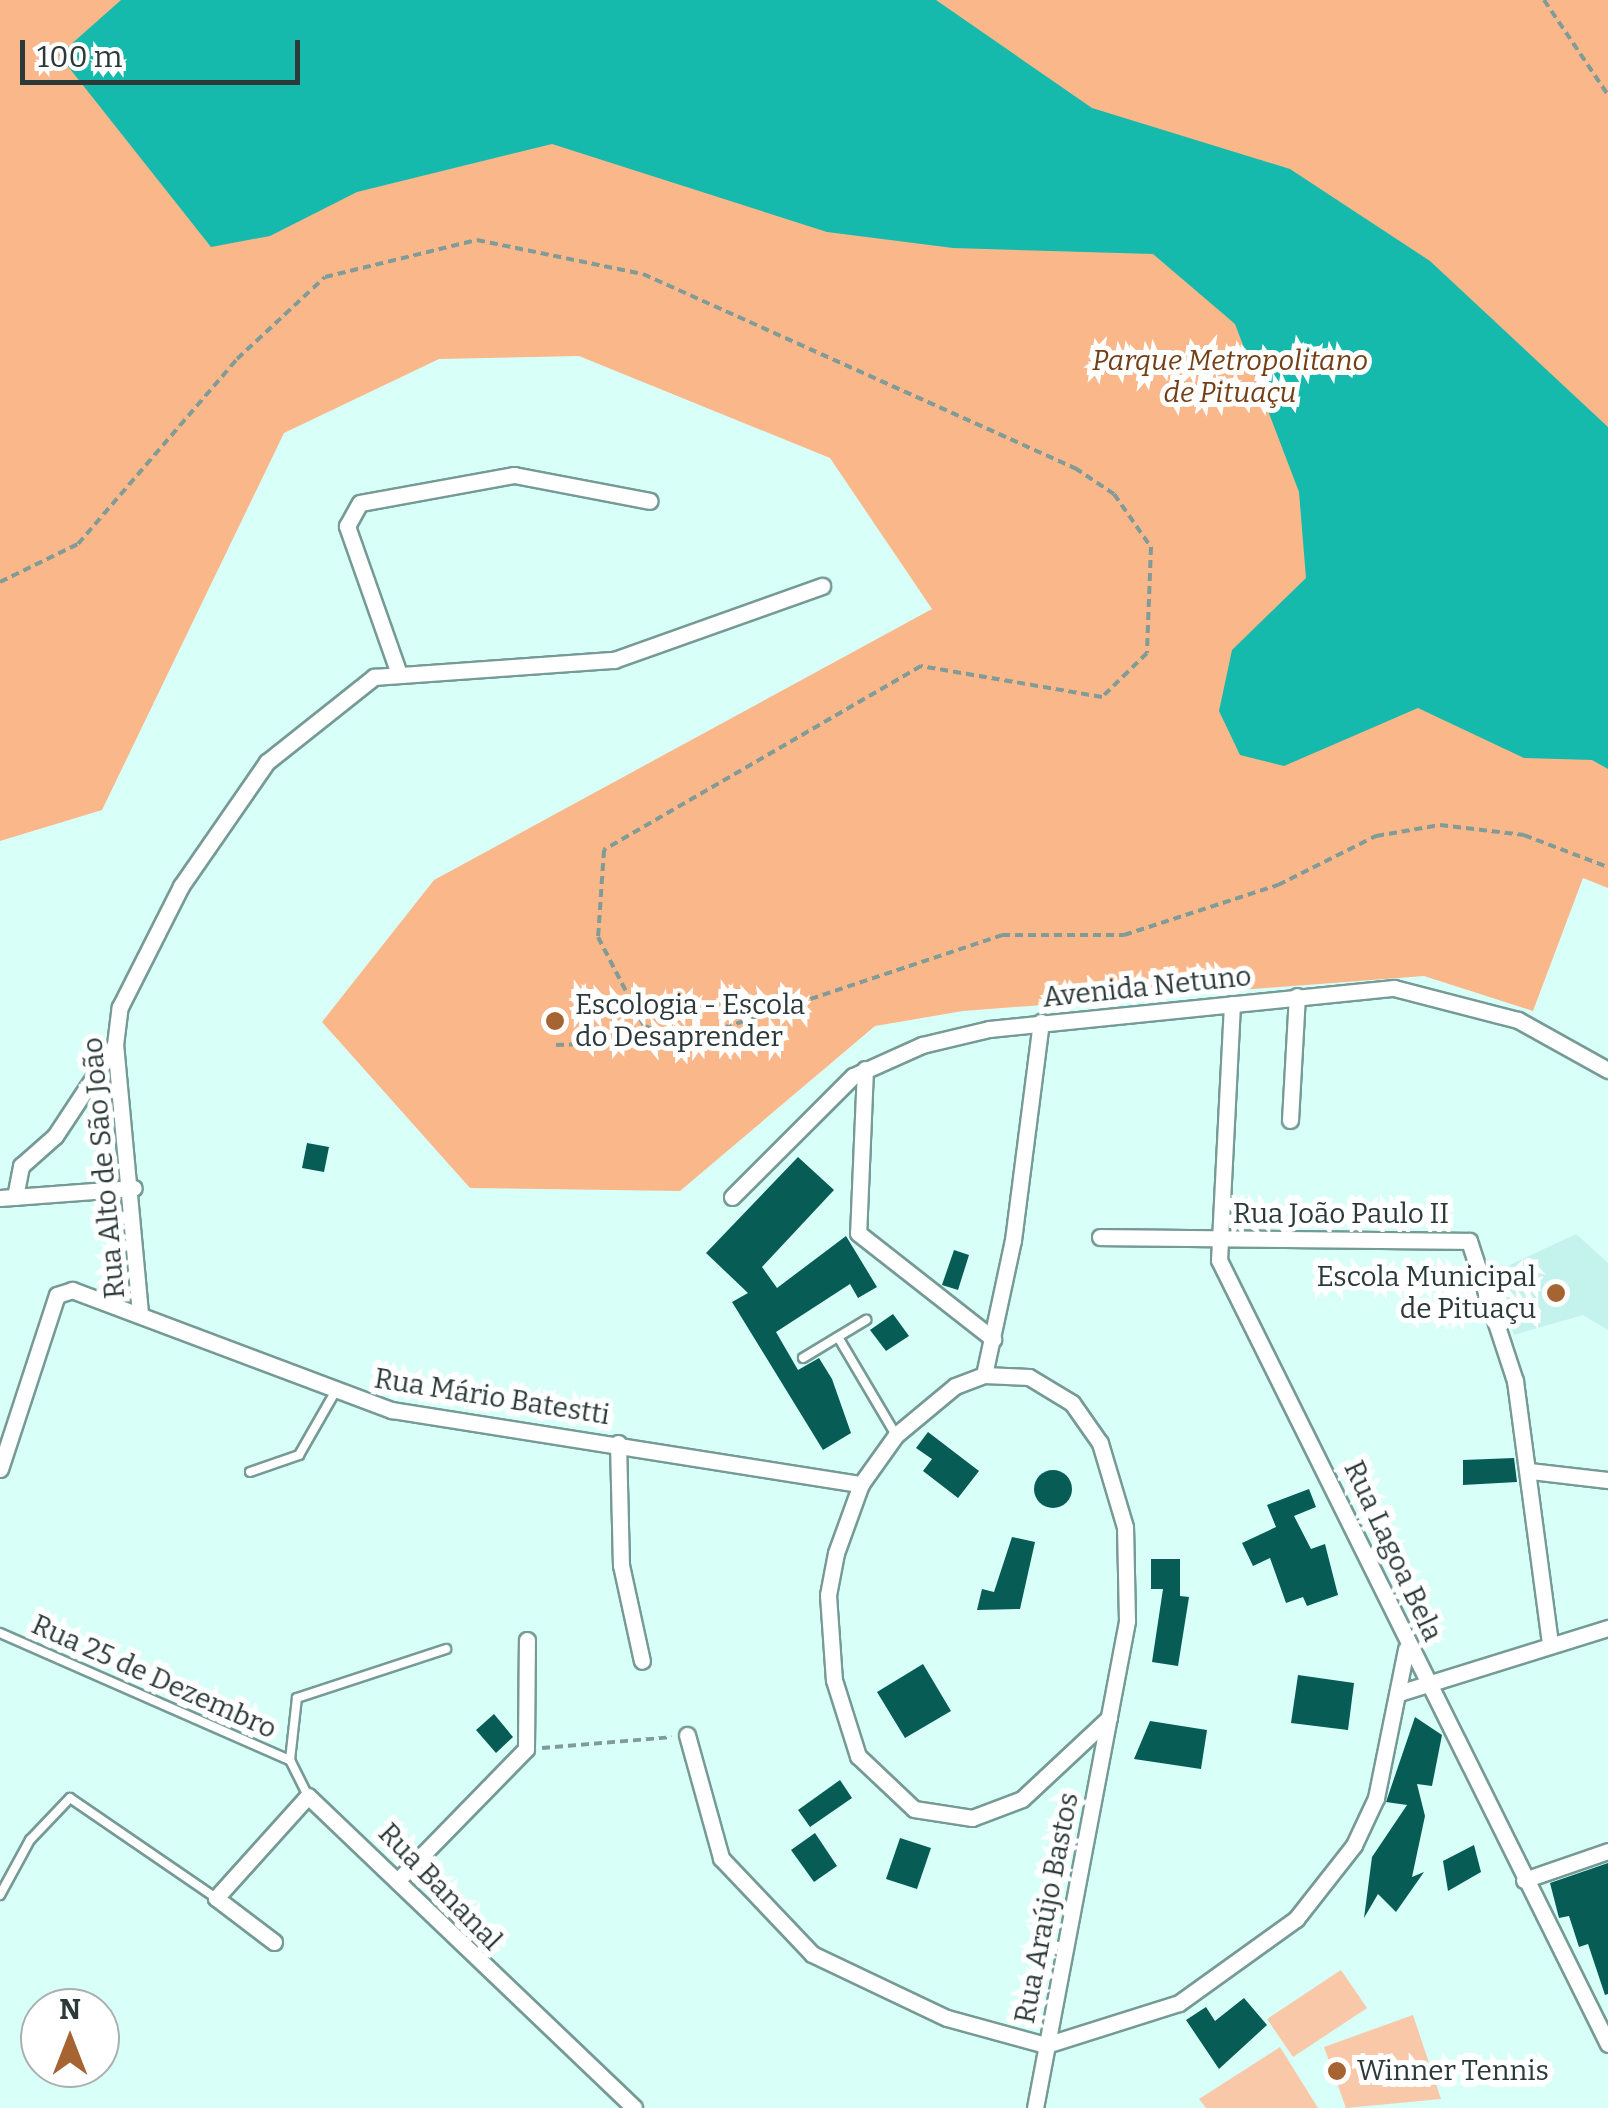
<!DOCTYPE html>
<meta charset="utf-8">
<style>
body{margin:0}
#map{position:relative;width:1608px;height:2108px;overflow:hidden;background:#d9fff9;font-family:Bitter,serif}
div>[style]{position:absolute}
.built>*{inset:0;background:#c4f2ec}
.green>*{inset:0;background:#f8c8a9}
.forest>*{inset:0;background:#fab78a}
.water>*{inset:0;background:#15baac}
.building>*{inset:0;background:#075d55}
.round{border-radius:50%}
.path>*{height:4px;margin-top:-2px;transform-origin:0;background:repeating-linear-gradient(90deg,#819b97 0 8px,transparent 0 13px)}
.roads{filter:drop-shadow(2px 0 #769a95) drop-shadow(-2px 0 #769a95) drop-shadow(0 2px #769a95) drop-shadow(0 -2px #769a95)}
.lane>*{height:8px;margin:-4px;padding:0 4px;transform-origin:4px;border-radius:4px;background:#fff}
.street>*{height:15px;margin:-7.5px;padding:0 7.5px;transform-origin:7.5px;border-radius:7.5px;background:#fff}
.dots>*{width:28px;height:28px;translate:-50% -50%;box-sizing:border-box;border:5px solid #fff;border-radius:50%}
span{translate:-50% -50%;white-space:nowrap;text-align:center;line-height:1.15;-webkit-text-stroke:10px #fff;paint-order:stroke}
.park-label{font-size:28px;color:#743f16;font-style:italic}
.street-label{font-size:28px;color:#2b3a38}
.poi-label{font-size:28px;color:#2b3a38}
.left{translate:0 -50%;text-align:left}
.right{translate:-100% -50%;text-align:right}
.north{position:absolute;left:20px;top:1988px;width:100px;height:100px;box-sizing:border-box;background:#fff;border:2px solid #aab0af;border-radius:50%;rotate:0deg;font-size:28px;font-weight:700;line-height:40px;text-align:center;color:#2b3a38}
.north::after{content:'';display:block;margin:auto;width:35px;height:45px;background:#a76433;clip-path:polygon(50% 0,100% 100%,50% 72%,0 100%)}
.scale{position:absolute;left:20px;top:40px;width:280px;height:45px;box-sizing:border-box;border:5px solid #2b3a38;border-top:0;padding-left:12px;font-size:30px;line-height:35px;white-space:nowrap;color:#2b3a38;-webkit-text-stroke:8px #fff;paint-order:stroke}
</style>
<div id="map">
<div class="built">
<div style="clip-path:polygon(1576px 1234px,1608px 1263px,1608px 1330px,1583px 1315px,1514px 1335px,1497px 1271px)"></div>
</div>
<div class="green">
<div style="clip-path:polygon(1341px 1970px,1367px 2008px,1293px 2057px,1267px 2019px)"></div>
<div style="clip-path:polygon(1413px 2015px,1441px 2099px,1346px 2108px,1324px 2047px)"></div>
<div style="clip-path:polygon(1280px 2047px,1318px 2108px,1206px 2108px,1199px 2099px)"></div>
</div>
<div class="forest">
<div style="clip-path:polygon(0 0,1608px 0,1608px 888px,1583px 878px,1533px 1011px,1424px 976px,963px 1011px,875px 1026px,680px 1191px,470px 1188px,322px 1022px,434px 880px,932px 609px,830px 458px,579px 356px,439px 359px,284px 433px,102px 810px,0 841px)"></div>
</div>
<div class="water">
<div style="clip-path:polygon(121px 0,936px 0,1092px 108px,1290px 169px,1430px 261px,1608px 427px,1608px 769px,1592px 760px,1524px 758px,1418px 708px,1284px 766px,1240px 755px,1219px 711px,1232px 650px,1306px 578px,1299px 492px,1235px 324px,1153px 254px,953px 248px,827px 232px,552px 144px,357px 192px,270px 236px,211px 247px,59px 55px)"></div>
</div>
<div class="building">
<div style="clip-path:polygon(307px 1143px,329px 1147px,324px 1172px,302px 1168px)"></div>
<div style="clip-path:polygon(798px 1157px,834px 1190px,762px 1267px,777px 1288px,846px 1236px,877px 1287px,858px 1298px,850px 1284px,776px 1332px,798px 1370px,819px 1358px,832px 1379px,851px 1433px,823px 1450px,732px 1302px,748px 1293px,706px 1253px)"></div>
<div style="clip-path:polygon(954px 1250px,969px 1255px,958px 1290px,942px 1285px)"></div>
<div style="clip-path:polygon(893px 1314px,909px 1336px,886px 1351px,870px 1330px)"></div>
<div style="clip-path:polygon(928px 1432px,979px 1471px,958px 1498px,923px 1471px,932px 1459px,916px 1448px)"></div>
<div style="clip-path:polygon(1514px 1458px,1517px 1482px,1463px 1485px,1463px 1460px)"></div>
<div class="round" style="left:1034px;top:1470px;width:38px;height:38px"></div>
<div style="clip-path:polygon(1309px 1489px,1316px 1507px,1294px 1516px,1311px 1549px,1325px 1544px,1338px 1595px,1307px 1606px,1303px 1597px,1286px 1603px,1270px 1558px,1253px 1566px,1242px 1543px,1276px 1527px,1267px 1505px)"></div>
<div style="clip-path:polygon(1012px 1537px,1035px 1542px,1020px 1609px,977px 1610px,982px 1589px,994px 1592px)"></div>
<div style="clip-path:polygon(1151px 1559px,1180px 1559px,1180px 1596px,1189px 1597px,1178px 1666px,1152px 1662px,1163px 1589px,1151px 1589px)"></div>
<div style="clip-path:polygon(923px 1664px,951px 1711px,905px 1738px,877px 1692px)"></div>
<div style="clip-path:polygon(1298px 1675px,1354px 1683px,1348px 1730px,1291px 1723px)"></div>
<div style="clip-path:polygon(494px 1714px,513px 1737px,496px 1753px,476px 1730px)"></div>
<div style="clip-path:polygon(1415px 1717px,1442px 1735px,1432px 1786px,1417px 1784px,1425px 1816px,1412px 1877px,1424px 1872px,1396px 1912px,1378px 1894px,1364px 1918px,1372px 1857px,1407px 1805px,1386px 1802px)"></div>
<div style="clip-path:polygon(1150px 1721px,1207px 1730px,1201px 1769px,1134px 1759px)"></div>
<div style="clip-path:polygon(840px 1780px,852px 1798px,810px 1827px,798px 1810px)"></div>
<div style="clip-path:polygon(815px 1833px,837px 1866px,814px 1882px,791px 1850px)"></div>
<div style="clip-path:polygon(900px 1838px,931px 1848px,917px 1889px,886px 1879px)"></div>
<div style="clip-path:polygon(1474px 1845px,1481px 1872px,1448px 1891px,1443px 1861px)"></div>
<div style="clip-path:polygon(1608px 1863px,1608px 1994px,1605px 1995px,1588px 1944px,1579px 1947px,1569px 1916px,1559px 1918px,1550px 1883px)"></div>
<div style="clip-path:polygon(1244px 1998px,1267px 2025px,1219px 2069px,1186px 2020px,1206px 2007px,1215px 2021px)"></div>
</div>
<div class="path">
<div style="left:1544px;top:0;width:115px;rotate:56deg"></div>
<div style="left:0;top:582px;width:87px;rotate:-26deg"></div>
<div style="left:78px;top:544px;width:244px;rotate:-49.3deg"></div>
<div style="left:237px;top:359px;width:120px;rotate:-43deg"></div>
<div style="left:325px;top:277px;width:156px;rotate:-13.7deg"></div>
<div style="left:477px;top:240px;width:169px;rotate:11.6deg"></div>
<div style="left:643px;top:274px;width:474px;rotate:24.2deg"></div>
<div style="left:1075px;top:468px;width:47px;rotate:33.7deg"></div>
<div style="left:1114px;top:494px;width:65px;rotate:55.1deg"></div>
<div style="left:1151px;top:547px;width:106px;rotate:92.2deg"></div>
<div style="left:1147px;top:653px;width:63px;rotate:135.6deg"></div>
<div style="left:1102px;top:697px;width:184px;rotate:-170.3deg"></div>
<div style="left:921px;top:666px;width:367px;rotate:149.9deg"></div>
<div style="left:604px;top:850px;width:87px;rotate:93.9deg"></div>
<div style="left:598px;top:937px;width:100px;rotate:62.7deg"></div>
<div style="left:644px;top:1026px;width:45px;rotate:18deg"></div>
<div style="left:687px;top:1040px;width:332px;rotate:-18.4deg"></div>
<div style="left:1002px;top:935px;width:122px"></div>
<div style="left:1124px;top:935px;width:162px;rotate:-18deg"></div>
<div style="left:1278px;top:885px;width:110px;rotate:-26.6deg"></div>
<div style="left:1376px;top:836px;width:65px;rotate:-9.8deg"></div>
<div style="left:1440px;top:825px;width:85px;rotate:6.8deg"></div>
<div style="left:1524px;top:835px;width:90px;rotate:20.9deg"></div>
<div style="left:556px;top:1045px;width:127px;rotate:-2.3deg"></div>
<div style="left:542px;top:1748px;width:130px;rotate:-4.8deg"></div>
</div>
<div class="roads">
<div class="lane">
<div style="left:838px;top:1337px;width:114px;rotate:59.4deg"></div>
<div style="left:803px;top:1358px;width:74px;rotate:-31.1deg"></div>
<div style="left:250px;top:1472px;width:52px;rotate:-19.1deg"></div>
<div style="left:299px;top:1455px;width:70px;rotate:-60.2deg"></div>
<div style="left:0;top:1633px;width:317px;rotate:23.7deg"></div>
<div style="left:308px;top:1796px;width:40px;rotate:-116.6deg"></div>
<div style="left:290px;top:1760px;width:62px;rotate:-83.6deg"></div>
<div style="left:297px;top:1698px;width:157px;rotate:-18.2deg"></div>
<div style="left:0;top:1895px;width:63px;rotate:-61.4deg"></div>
<div style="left:30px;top:1840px;width:58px;rotate:-46.4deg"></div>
<div style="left:70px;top:1798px;width:177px;rotate:34.4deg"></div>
</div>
<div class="street">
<div style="left:398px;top:671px;width:154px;rotate:-109.4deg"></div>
<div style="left:347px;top:526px;width:26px;rotate:-61deg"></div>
<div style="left:360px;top:503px;width:157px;rotate:-10.3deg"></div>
<div style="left:514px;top:475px;width:138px;rotate:10.8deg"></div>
<div style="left:1232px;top:1004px;width:256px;rotate:92.9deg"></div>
<div style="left:1219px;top:1260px;width:875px;rotate:63.61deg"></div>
<div style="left:865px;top:1069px;width:164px;rotate:92.4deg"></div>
<div style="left:858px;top:1233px;width:172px;rotate:38.1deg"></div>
<div style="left:1290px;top:1120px;width:124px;rotate:-86.8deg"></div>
<div style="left:15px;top:1197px;width:32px;rotate:-79deg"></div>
<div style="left:21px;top:1166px;width:45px;rotate:-41.4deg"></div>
<div style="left:55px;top:1136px;width:109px;rotate:-56.6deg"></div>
<div style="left:732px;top:1197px;width:171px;rotate:-45deg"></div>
<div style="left:853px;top:1076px;width:76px;rotate:-24.2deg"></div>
<div style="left:922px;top:1045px;width:69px;rotate:-13.4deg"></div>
<div style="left:989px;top:1029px;width:407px;rotate:-5.8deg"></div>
<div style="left:1394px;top:988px;width:128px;rotate:14.5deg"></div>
<div style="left:1518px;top:1020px;width:103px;rotate:29.1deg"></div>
<div style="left:0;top:1198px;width:134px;rotate:-4.3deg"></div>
<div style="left:1100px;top:1237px;width:369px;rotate:0.6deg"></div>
<div style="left:1469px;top:1241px;width:147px;rotate:71.8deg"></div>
<div style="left:1515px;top:1381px;width:264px;rotate:82.4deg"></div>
<div style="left:140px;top:1313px;width:269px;rotate:-95.3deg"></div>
<div style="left:115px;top:1045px;width:38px;rotate:-83deg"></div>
<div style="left:120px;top:1007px;width:136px;rotate:-63.2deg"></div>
<div style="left:181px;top:886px;width:151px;rotate:-55.3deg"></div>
<div style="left:267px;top:762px;width:137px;rotate:-38.5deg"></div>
<div style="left:374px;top:677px;width:241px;rotate:-4.1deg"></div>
<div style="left:614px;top:660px;width:221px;rotate:-19.6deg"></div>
<div style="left:984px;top:1375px;width:138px;rotate:-77.9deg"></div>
<div style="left:1013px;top:1240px;width:220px;rotate:-82.7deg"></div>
<div style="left:618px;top:1443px;width:122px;rotate:88.6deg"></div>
<div style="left:621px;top:1565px;width:98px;rotate:77.7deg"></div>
<div style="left:0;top:1469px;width:183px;rotate:-71.9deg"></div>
<div style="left:57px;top:1295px;width:16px;rotate:-18deg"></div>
<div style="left:72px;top:1290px;width:342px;rotate:20.6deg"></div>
<div style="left:392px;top:1410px;width:475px;rotate:9deg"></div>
<div style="left:1530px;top:1471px;width:79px;rotate:6.6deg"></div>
<div style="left:1402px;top:1692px;width:216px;rotate:-17.3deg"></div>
<div style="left:687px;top:1735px;width:128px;rotate:74.5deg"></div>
<div style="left:721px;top:1858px;width:132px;rotate:46.5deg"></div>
<div style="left:812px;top:1954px;width:149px;rotate:25.4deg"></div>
<div style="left:947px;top:2018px;width:103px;rotate:15.3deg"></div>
<div style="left:1046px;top:2045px;width:139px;rotate:-17.5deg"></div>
<div style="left:1179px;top:2003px;width:144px;rotate:-35.7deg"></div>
<div style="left:1296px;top:1919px;width:94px;rotate:-51.9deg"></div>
<div style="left:1354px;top:1845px;width:52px;rotate:-64.9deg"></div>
<div style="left:1376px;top:1798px;width:152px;rotate:-78.6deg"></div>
<div style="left:398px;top:1880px;width:183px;rotate:-45.7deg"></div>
<div style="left:526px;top:1749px;width:109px;rotate:-89.5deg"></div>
<div style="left:1524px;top:1880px;width:89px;rotate:-19deg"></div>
<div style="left:274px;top:1942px;width:73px;rotate:-142.8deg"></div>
<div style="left:216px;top:1898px;width:137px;rotate:-48deg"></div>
<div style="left:308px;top:1796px;width:451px;rotate:43.7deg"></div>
<div style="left:1035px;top:2108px;width:496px;rotate:-79.3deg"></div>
<div style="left:1127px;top:1621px;width:94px;rotate:-91.2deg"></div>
<div style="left:1125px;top:1527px;width:88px;rotate:-106.6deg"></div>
<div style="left:1100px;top:1443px;width:49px;rotate:-125deg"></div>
<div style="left:1072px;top:1403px;width:50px;rotate:-148.8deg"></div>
<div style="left:1029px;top:1377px;width:45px;rotate:-177.5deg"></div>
<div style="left:984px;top:1375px;width:31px;rotate:159deg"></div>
<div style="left:955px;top:1386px;width:77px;rotate:140.3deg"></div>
<div style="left:896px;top:1435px;width:60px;rotate:125.5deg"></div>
<div style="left:861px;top:1484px;width:73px;rotate:109.9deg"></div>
<div style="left:836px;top:1553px;width:43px;rotate:100.8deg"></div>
<div style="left:828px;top:1595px;width:85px;rotate:86deg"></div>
<div style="left:834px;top:1680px;width:80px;rotate:72.5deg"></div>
<div style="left:858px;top:1756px;width:77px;rotate:43.4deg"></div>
<div style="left:914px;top:1809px;width:59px;rotate:8.8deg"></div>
<div style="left:972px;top:1818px;width:53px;rotate:-20.8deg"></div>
<div style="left:1022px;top:1799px;width:119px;rotate:-43deg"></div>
</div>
</div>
<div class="dots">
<div style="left:555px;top:1021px;background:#a76433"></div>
<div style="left:1556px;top:1293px;background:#a76433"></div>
<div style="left:1337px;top:2071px;background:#a76433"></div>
</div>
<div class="park-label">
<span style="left:1230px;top:377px">Parque Metropolitano<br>de Pituaçu</span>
</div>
<div class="street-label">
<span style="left:1147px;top:987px;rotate:-6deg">Avenida Netuno</span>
<span style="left:104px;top:1168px;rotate:-95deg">Rua Alto de São João</span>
<span style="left:1341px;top:1214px">Rua João Paulo II</span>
<span style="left:492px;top:1397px;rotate:9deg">Rua Mário Batestti</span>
<span style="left:1393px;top:1551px;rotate:65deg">Rua Lagoa Bela</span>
<span style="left:154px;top:1677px;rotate:24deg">Rua 25 de Dezembro</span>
<span style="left:440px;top:1887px;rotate:46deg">Rua Bananal</span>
<span style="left:1047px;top:1908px;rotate:-79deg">Rua Araújo Bastos</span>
</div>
<div class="poi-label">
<span class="left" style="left:575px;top:1021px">Escologia - Escola<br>do Desaprender</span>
<span class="right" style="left:1536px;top:1293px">Escola Municipal<br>de Pituaçu</span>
<span class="left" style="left:1357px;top:2071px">Winner Tennis</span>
</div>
<div class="north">N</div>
<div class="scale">100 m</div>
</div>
